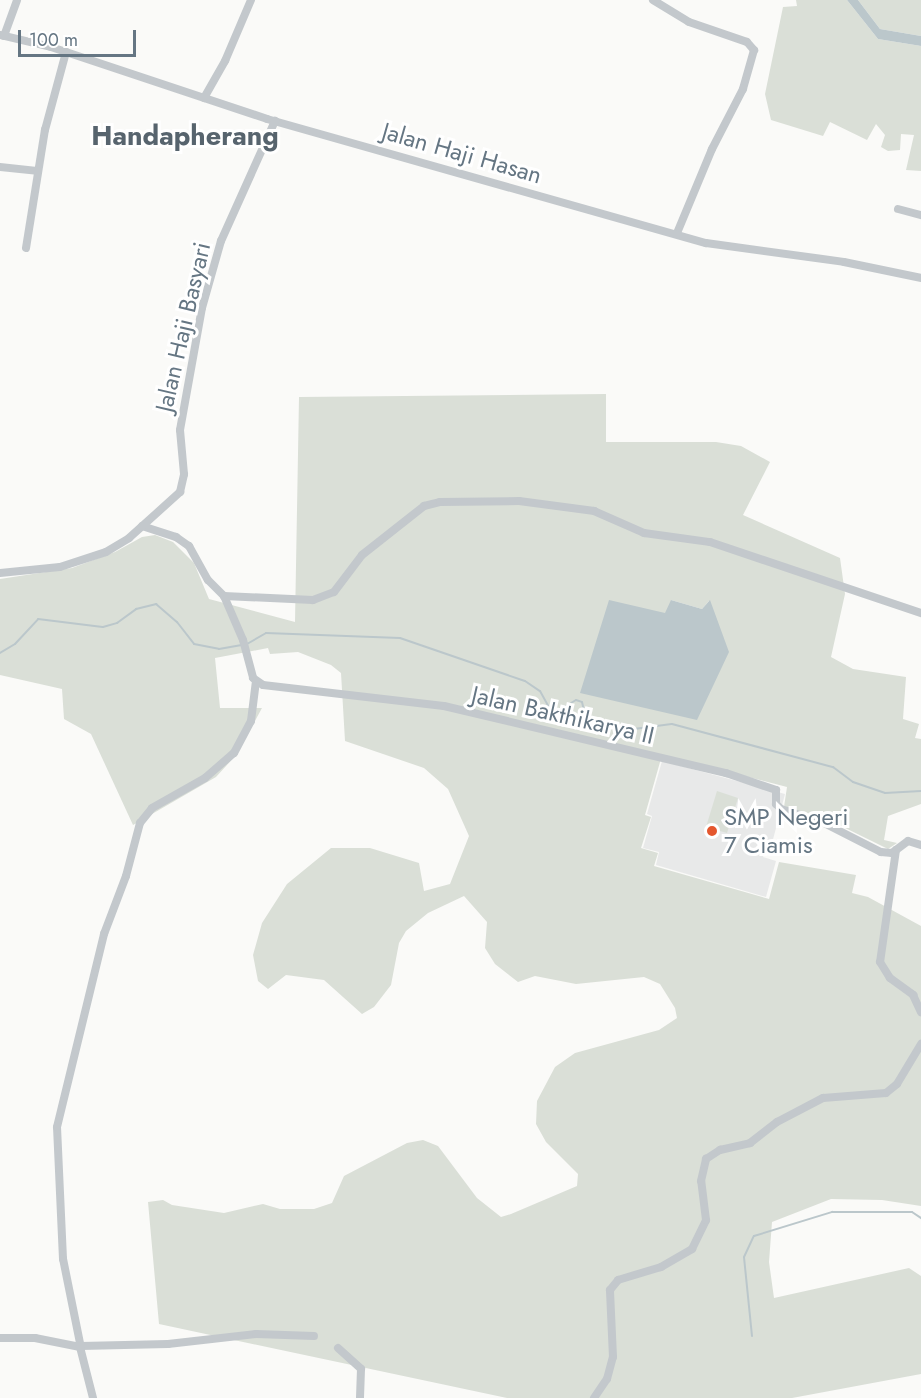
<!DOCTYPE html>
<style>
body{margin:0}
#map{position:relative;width:921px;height:1398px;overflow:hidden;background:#fafaf8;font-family:Jost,sans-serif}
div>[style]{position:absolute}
.built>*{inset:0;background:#e8e9e9}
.green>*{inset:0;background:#dadfd7}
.water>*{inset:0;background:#bbc7cb}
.stream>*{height:2px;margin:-1px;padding:0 1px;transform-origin:1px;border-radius:1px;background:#bbc7cb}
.minor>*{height:8px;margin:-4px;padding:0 4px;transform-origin:4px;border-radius:4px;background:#c3c8cc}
.dots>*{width:16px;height:16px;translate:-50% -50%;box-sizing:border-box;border:3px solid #fff;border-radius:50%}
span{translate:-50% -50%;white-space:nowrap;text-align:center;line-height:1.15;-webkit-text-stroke:6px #fff;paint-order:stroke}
.street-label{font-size:24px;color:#657683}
.poi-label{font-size:24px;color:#657683}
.left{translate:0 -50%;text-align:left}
.quarter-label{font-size:27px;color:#57646e;font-weight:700}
.scale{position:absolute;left:18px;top:30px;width:118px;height:27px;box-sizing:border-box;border:3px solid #657683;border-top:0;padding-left:8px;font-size:18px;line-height:21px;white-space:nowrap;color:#657683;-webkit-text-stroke:4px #fff;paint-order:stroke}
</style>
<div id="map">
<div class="built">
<div style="clip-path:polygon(662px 761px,785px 794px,771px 847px,767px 846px,763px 857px,776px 861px,766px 897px,656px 865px,659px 852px,643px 848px,652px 816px,647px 814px)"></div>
</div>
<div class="green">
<div style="clip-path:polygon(796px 0,847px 0,878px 39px,921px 46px,921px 171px,906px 170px,914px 135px,901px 134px,900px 150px,888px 151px,881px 147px,885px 135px,876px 124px,867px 140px,830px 122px,823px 136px,771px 120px,765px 94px,783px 7px,797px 6px)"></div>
<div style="clip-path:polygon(858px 0,921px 0,921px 36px,880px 29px)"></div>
<div style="clip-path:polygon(evenodd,606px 394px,606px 442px,716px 442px,741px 446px,770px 462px,743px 515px,840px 558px,845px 594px,831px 657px,853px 669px,906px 677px,903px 719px,919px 724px,915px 738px,921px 739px,921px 804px,888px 816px,884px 840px,897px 843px,888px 849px,831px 821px,784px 807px,787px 787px,662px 755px,645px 815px,651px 817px,641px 848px,658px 853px,654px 866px,769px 899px,779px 862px,856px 875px,852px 893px,868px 897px,921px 926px,921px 1206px,882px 1200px,831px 1199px,772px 1222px,769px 1262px,774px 1298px,909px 1268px,921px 1276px,921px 1374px,792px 1398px,507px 1398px,159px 1324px,148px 1202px,163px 1200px,172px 1205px,224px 1213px,263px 1204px,280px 1209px,314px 1209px,332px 1203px,344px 1176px,407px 1143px,423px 1140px,438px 1146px,477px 1198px,501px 1217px,511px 1214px,577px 1186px,578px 1174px,546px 1142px,536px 1124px,537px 1101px,555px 1067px,575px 1053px,659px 1030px,677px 1018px,675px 1008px,660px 984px,644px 977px,576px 984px,535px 976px,518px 982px,495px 964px,485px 948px,487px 922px,464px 896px,428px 913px,406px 931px,399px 943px,391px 985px,374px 1007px,362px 1014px,324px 980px,286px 975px,268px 989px,258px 981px,253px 955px,262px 923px,287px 884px,331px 848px,370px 848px,419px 863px,424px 891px,450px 884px,469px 836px,448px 789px,424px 768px,345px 741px,341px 673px,331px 665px,298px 652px,270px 654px,268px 648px,215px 658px,220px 708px,262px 708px,237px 754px,216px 777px,133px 825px,91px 734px,64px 719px,62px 689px,0 675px,0 579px,72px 568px,115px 552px,142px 537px,155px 535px,173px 542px,194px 563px,209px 599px,295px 622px,299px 397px,606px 394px,671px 600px,702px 609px,709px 601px,697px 719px,671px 600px)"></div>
<div style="clip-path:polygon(717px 791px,738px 798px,727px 833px,706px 827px)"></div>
</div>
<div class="water">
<div style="clip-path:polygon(847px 0,858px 0,880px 29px,921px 36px,921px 46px,878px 39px)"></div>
<div style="clip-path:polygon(609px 600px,665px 613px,671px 600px,702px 609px,710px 600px,729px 652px,697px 720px,580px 693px)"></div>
</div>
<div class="stream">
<div style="left:247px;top:644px;width:22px;rotate:-30deg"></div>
<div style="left:266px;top:633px;width:134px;rotate:2.1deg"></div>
<div style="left:400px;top:638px;width:132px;rotate:19deg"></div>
<div style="left:525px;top:681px;width:18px;rotate:34deg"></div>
<div style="left:540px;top:691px;width:21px;rotate:61deg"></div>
<div style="left:550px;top:709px;width:11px"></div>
<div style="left:561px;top:709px;width:17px;rotate:-31deg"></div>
<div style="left:576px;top:700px;width:6px;rotate:18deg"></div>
<div style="left:582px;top:702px;width:9px;rotate:77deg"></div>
<div style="left:584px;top:711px;width:24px;rotate:42deg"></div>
<div style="left:602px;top:727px;width:24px;rotate:7deg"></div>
<div style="left:626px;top:730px;width:46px;rotate:-7.4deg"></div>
<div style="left:672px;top:724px;width:167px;rotate:15deg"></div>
<div style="left:833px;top:767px;width:25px;rotate:37deg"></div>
<div style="left:853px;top:782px;width:34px;rotate:19deg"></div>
<div style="left:885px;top:793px;width:36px;rotate:-3deg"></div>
<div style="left:0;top:653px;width:17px;rotate:-31deg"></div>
<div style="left:15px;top:644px;width:34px;rotate:-47deg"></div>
<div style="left:38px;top:619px;width:65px;rotate:7deg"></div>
<div style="left:103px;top:627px;width:15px;rotate:-16deg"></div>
<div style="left:117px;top:623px;width:24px;rotate:-36deg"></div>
<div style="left:136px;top:609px;width:21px;rotate:-14deg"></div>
<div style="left:156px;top:604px;width:28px;rotate:41deg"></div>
<div style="left:177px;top:622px;width:28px;rotate:52deg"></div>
<div style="left:194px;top:644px;width:25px;rotate:11deg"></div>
<div style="left:219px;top:649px;width:23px;rotate:-10deg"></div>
<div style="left:752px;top:1336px;width:79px;rotate:-95.8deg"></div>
<div style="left:744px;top:1257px;width:23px;rotate:-65deg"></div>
<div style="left:754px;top:1236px;width:82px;rotate:-17.1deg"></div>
<div style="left:832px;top:1212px;width:80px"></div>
<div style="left:912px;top:1212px;width:11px;rotate:34deg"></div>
</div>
<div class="minor">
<div style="left:653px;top:0;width:42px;rotate:31.4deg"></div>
<div style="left:689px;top:22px;width:61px;rotate:19deg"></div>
<div style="left:747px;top:42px;width:11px;rotate:49deg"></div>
<div style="left:754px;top:50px;width:41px;rotate:105.8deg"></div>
<div style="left:743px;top:89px;width:68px;rotate:117.3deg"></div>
<div style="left:712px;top:149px;width:91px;rotate:112.6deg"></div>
<div style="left:0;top:35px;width:52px;rotate:13.2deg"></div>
<div style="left:51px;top:47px;width:228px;rotate:18.4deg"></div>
<div style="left:267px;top:119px;width:456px;rotate:15.8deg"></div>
<div style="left:706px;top:243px;width:139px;rotate:7.8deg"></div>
<div style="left:844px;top:262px;width:79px;rotate:11.7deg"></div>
<div style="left:4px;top:36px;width:38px;rotate:-70deg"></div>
<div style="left:204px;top:98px;width:43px;rotate:-60.4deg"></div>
<div style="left:225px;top:61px;width:66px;rotate:-66.9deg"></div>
<div style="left:0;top:167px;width:37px;rotate:6deg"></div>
<div style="left:898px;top:209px;width:24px;rotate:15deg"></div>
<div style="left:26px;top:248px;width:120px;rotate:-80.9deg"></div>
<div style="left:45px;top:130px;width:81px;rotate:-74.9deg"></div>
<div style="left:142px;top:526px;width:36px;rotate:18deg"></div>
<div style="left:176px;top:537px;width:16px;rotate:35deg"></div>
<div style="left:189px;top:546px;width:39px;rotate:61deg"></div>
<div style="left:208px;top:580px;width:23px;rotate:45deg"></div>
<div style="left:224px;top:596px;width:89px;rotate:2.6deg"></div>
<div style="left:313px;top:600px;width:22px;rotate:-21deg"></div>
<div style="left:334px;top:592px;width:46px;rotate:-52.9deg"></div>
<div style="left:362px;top:555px;width:79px;rotate:-38.3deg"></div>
<div style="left:424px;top:506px;width:16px;rotate:-14deg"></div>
<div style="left:440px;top:502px;width:79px;rotate:-0.7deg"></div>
<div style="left:519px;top:501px;width:76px;rotate:7.6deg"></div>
<div style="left:594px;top:511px;width:55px;rotate:23.7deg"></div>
<div style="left:644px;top:533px;width:67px;rotate:7.8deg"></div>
<div style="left:710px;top:542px;width:223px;rotate:18.6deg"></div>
<div style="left:0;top:573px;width:60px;rotate:-5.7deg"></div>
<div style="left:60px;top:567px;width:48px;rotate:-18.1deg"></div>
<div style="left:106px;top:552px;width:27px;rotate:-31deg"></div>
<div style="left:129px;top:538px;width:69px;rotate:-42deg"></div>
<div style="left:180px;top:492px;width:18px;rotate:-77deg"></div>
<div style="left:184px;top:474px;width:44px;rotate:-95.2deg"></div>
<div style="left:180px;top:430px;width:124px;rotate:-79.8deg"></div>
<div style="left:202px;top:308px;width:70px;rotate:-74.2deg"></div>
<div style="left:221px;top:241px;width:132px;rotate:-65.8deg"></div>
<div style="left:224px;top:596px;width:48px;rotate:66.6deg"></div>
<div style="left:243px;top:640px;width:39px;rotate:75deg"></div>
<div style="left:253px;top:678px;width:12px;rotate:35deg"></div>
<div style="left:263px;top:685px;width:182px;rotate:6.6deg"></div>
<div style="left:444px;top:706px;width:290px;rotate:13.4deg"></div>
<div style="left:726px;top:773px;width:53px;rotate:18.8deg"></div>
<div style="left:776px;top:790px;width:14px;rotate:90deg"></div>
<div style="left:776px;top:804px;width:7px;rotate:45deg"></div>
<div style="left:781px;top:809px;width:43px;rotate:17.6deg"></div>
<div style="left:822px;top:822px;width:66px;rotate:27deg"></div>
<div style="left:881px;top:852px;width:11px;rotate:5deg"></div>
<div style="left:892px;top:853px;width:20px;rotate:-37deg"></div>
<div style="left:908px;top:841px;width:14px;rotate:17deg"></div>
<div style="left:896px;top:850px;width:113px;rotate:98.1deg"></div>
<div style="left:880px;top:962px;width:19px;rotate:58deg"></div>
<div style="left:890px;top:978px;width:29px;rotate:36deg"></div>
<div style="left:913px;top:995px;width:19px;rotate:65deg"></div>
<div style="left:0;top:1338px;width:35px"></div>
<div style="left:35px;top:1338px;width:46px;rotate:11.3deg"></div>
<div style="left:80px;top:1347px;width:53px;rotate:75.7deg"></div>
<div style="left:81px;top:1346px;width:87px;rotate:-1.3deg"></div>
<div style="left:168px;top:1344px;width:89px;rotate:-6.5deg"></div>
<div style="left:256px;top:1334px;width:58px;rotate:2deg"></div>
<div style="left:81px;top:1348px;width:91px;rotate:-101.4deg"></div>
<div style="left:63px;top:1259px;width:132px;rotate:-92.6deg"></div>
<div style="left:57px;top:1127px;width:199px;rotate:-76.3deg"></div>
<div style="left:104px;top:934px;width:62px;rotate:-69.2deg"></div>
<div style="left:126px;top:876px;width:55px;rotate:-75.2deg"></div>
<div style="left:140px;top:823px;width:19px;rotate:-51deg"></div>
<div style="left:152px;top:808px;width:61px;rotate:-29.5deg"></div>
<div style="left:205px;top:778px;width:38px;rotate:-41deg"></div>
<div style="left:234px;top:753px;width:36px;rotate:-62deg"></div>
<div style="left:251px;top:721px;width:40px;rotate:-82.9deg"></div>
<div style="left:338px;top:1348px;width:31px;rotate:42deg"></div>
<div style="left:361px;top:1369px;width:29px;rotate:92deg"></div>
<div style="left:594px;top:1398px;width:23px;rotate:-56deg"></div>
<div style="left:607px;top:1379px;width:23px;rotate:-75deg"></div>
<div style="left:613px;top:1357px;width:67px;rotate:-92.6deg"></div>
<div style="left:610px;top:1290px;width:13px;rotate:-51deg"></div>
<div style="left:618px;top:1280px;width:45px;rotate:-16.8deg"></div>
<div style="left:661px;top:1267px;width:36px;rotate:-30deg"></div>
<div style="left:692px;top:1249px;width:32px;rotate:-64deg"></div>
<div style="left:706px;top:1220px;width:39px;rotate:-97deg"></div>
<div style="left:701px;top:1181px;width:23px;rotate:-77deg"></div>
<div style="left:706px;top:1159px;width:17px;rotate:-33deg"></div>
<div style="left:720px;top:1150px;width:31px;rotate:-13deg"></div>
<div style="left:750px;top:1143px;width:34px;rotate:-38deg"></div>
<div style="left:777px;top:1122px;width:52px;rotate:-27.6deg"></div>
<div style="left:823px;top:1098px;width:63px;rotate:-4.5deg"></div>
<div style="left:886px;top:1093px;width:14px;rotate:-39deg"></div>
<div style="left:897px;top:1084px;width:47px;rotate:-59deg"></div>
</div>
<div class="dots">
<div style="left:712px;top:831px;background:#e4572e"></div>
</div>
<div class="street-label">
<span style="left:462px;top:153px;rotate:16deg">Jalan Haji Hasan</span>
<span style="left:183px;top:327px;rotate:-77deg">Jalan Haji Basyari</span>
<span style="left:563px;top:715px;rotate:13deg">Jalan Bakthikarya II</span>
</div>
<div class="poi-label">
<span class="left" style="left:724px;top:831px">SMP Negeri<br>7 Ciamis</span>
</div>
<div class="quarter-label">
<span style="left:185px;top:136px">Handapherang</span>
</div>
<div class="scale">100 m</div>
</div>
